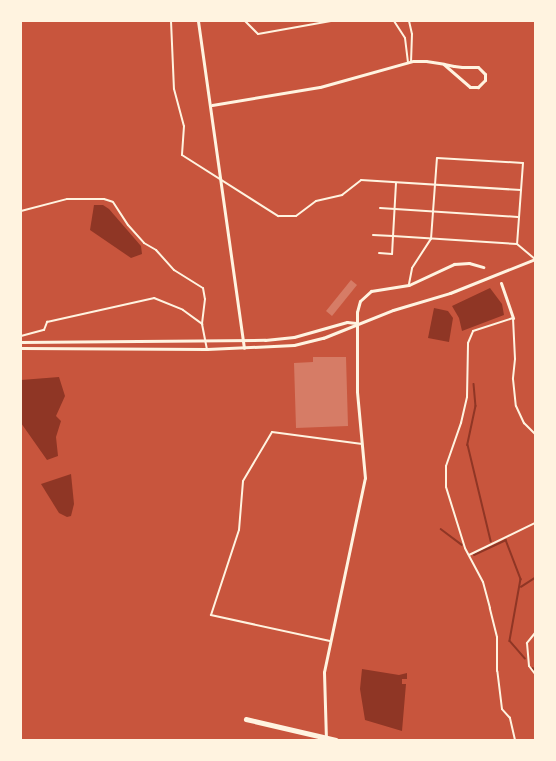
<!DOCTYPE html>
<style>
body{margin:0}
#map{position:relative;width:556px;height:761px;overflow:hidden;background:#c8553d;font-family:"DM Sans",sans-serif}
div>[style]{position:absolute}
.water>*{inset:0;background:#8f3625}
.stream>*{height:1.5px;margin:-0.75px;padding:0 0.75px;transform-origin:0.75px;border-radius:0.75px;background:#8f3625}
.building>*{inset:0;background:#d67c66}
.minor>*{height:2px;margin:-1px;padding:0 1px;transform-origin:1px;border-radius:1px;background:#fff3e0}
.tertiary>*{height:3px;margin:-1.5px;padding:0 1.5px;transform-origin:1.5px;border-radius:1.5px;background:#fff3e0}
.secondary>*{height:3px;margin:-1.5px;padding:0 1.5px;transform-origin:1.5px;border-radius:1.5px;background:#fff3e0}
.motorway>*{height:4.5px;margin:-2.25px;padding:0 2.25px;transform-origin:2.25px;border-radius:2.25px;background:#fff3e0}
span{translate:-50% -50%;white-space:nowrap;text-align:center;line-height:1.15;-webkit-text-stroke:4.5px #fff3e0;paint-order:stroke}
.frame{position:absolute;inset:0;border:22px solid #fff3e0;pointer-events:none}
</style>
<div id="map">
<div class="water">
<div style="clip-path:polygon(94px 205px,103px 205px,109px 209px,141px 246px,142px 254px,131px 258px,90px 230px)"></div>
<div style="clip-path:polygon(490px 288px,502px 304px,504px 315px,462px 331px,459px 318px,452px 306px)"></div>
<div style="clip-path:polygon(434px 308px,448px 311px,453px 318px,449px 342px,428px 338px)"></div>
<div style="clip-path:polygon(59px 377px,65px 396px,56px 416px,61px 421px,56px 437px,58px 456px,47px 460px,21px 423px,21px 380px)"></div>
<div style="clip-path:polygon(71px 474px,74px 504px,71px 516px,67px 517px,59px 513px,41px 484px)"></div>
<div style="clip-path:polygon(362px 669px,399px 675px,407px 673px,407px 679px,402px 679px,402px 684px,406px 684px,402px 731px,365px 720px,360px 689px)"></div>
</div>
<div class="stream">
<div style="left:474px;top:384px;width:22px;rotate:85deg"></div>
<div style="left:476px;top:406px;width:40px;rotate:102deg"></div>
<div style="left:468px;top:445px;width:99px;rotate:76.5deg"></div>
<div style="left:441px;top:529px;width:26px;rotate:37deg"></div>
<div style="left:474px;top:555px;width:35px;rotate:-25deg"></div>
<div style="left:506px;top:540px;width:42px;rotate:69deg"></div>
<div style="left:521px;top:579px;width:63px;rotate:100.1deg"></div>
<div style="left:510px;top:641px;width:23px;rotate:49deg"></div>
<div style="left:521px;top:587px;width:17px;rotate:-33deg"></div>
<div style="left:533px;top:668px;width:3px;rotate:45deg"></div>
</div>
<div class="building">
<div style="clip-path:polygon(351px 280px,357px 285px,332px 316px,326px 311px)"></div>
<div style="clip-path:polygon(313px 357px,346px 357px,348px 426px,296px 428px,294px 363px,313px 362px)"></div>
</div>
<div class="minor">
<div style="left:171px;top:21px;width:68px;rotate:87.5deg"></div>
<div style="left:174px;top:89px;width:38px;rotate:75deg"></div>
<div style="left:184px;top:126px;width:29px;rotate:94deg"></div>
<div style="left:182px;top:155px;width:114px;rotate:32.4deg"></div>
<div style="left:278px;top:216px;width:18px"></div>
<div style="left:296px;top:216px;width:25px;rotate:-37deg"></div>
<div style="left:316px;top:201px;width:27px;rotate:-13deg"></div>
<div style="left:342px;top:195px;width:24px;rotate:-38deg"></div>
<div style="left:361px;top:180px;width:160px;rotate:3.6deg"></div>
<div style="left:245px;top:21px;width:18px;rotate:45deg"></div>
<div style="left:258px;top:34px;width:74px;rotate:-10.1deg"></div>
<div style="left:394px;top:21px;width:20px;rotate:57deg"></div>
<div style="left:405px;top:38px;width:24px;rotate:83deg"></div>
<div style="left:409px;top:21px;width:13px;rotate:77deg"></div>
<div style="left:412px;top:34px;width:27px;rotate:92deg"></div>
<div style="left:396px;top:183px;width:53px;rotate:93.2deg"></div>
<div style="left:393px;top:236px;width:124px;rotate:3.7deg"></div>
<div style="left:517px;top:244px;width:23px;rotate:40deg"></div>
<div style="left:380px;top:208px;width:138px;rotate:3.7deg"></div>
<div style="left:21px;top:211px;width:48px;rotate:-14.6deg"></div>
<div style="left:67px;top:199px;width:37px"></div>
<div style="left:104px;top:199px;width:9px;rotate:18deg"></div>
<div style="left:113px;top:202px;width:27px;rotate:57deg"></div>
<div style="left:128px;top:225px;width:24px;rotate:48deg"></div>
<div style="left:144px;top:243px;width:14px;rotate:30deg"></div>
<div style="left:156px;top:250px;width:27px;rotate:48deg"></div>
<div style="left:174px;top:270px;width:34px;rotate:32deg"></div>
<div style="left:203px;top:288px;width:11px;rotate:80deg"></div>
<div style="left:205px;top:299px;width:25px;rotate:97deg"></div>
<div style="left:373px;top:235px;width:20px;rotate:3deg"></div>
<div style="left:393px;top:236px;width:18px;rotate:93deg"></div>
<div style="left:392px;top:254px;width:13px;rotate:-176deg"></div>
<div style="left:409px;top:284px;width:16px;rotate:-79deg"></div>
<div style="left:412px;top:268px;width:35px;rotate:-57deg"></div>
<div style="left:431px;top:239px;width:81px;rotate:-85.8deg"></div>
<div style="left:437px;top:158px;width:86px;rotate:3.3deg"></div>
<div style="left:523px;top:163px;width:81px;rotate:94.2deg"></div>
<div style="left:21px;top:336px;width:24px;rotate:-15deg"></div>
<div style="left:44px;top:330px;width:9px;rotate:-69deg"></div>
<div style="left:47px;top:322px;width:110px;rotate:-12.6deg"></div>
<div style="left:154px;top:298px;width:31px;rotate:22deg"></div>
<div style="left:183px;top:310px;width:24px;rotate:36deg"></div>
<div style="left:202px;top:324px;width:25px;rotate:79deg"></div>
<div style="left:469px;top:555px;width:73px;rotate:-25.9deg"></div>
<div style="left:535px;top:633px;width:13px;rotate:129deg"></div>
<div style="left:527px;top:643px;width:23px;rotate:85deg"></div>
<div style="left:529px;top:666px;width:10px;rotate:53deg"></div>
<div style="left:330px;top:641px;width:122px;rotate:-167.7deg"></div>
<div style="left:211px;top:615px;width:89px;rotate:-71.8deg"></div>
<div style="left:239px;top:530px;width:49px;rotate:-85.3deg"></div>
<div style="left:243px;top:481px;width:57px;rotate:-59.4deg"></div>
<div style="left:272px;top:432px;width:91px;rotate:7.6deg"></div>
<div style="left:515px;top:740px;width:23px;rotate:-103deg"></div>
<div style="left:510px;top:718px;width:12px;rotate:-132deg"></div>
<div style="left:502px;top:709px;width:38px;rotate:-97deg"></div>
<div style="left:497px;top:671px;width:34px;rotate:-90deg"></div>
<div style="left:497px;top:637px;width:30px;rotate:-104deg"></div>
<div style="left:490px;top:608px;width:27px;rotate:-105deg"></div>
<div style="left:483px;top:582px;width:38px;rotate:-118deg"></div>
<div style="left:465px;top:548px;width:64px;rotate:-107.3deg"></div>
<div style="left:446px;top:487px;width:21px;rotate:-90deg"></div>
<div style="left:446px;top:466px;width:46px;rotate:-70.8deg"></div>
<div style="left:461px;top:423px;width:27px;rotate:-77deg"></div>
<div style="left:467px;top:397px;width:54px;rotate:-88.9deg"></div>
<div style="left:468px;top:343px;width:13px;rotate:-67deg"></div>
<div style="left:473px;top:331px;width:42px;rotate:-18deg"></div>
<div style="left:513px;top:318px;width:41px;rotate:87.2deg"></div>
<div style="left:515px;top:359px;width:20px;rotate:96deg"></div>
<div style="left:513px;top:379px;width:27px;rotate:84deg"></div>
<div style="left:516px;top:406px;width:19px;rotate:65deg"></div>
<div style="left:524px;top:423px;width:16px;rotate:45deg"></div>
</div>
<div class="tertiary">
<div style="left:198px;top:21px;width:330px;rotate:82deg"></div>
<div style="left:212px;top:105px;width:109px;rotate:-9.5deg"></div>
<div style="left:320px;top:87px;width:97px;rotate:-15.6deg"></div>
<div style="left:413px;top:61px;width:13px"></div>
<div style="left:426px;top:61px;width:18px;rotate:9deg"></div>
<div style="left:444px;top:64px;width:10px;rotate:11deg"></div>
<div style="left:454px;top:66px;width:8px;rotate:7deg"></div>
<div style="left:462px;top:67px;width:16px"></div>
<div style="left:478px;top:67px;width:10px;rotate:45deg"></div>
<div style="left:485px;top:74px;width:6px;rotate:90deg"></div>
<div style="left:485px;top:80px;width:10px;rotate:135deg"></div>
<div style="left:478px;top:87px;width:8px;rotate:180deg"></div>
<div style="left:470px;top:87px;width:35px;rotate:-139deg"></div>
<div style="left:501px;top:283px;width:37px;rotate:71deg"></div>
<div style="left:326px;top:740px;width:68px;rotate:-91.7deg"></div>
<div style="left:324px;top:672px;width:198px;rotate:-78.1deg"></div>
<div style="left:365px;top:478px;width:87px;rotate:-95.3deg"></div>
<div style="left:357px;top:391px;width:79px;rotate:-90deg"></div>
<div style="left:357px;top:312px;width:11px;rotate:-75deg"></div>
<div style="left:360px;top:301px;width:15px;rotate:-42deg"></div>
<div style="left:371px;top:291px;width:38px;rotate:-9deg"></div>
<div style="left:409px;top:285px;width:50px;rotate:-25deg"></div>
<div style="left:454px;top:264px;width:15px;rotate:-4deg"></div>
<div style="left:469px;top:263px;width:15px;rotate:16deg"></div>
</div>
<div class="secondary">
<div style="left:21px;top:342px;width:244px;rotate:-0.5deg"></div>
<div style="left:265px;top:340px;width:29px;rotate:-6deg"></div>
<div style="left:294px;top:337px;width:55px;rotate:-15.8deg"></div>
<div style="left:347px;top:322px;width:9px;rotate:6deg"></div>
<div style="left:21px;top:348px;width:186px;rotate:0.3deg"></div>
<div style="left:207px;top:349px;width:87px;rotate:-2.6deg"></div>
<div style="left:294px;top:345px;width:30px;rotate:-14deg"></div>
<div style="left:323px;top:338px;width:75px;rotate:-21.8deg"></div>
<div style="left:393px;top:310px;width:59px;rotate:-16.6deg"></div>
<div style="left:450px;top:293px;width:92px;rotate:-21.8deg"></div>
</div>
<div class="motorway">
<div style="left:246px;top:719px;width:92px;rotate:13.1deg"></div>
</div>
<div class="frame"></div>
</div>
